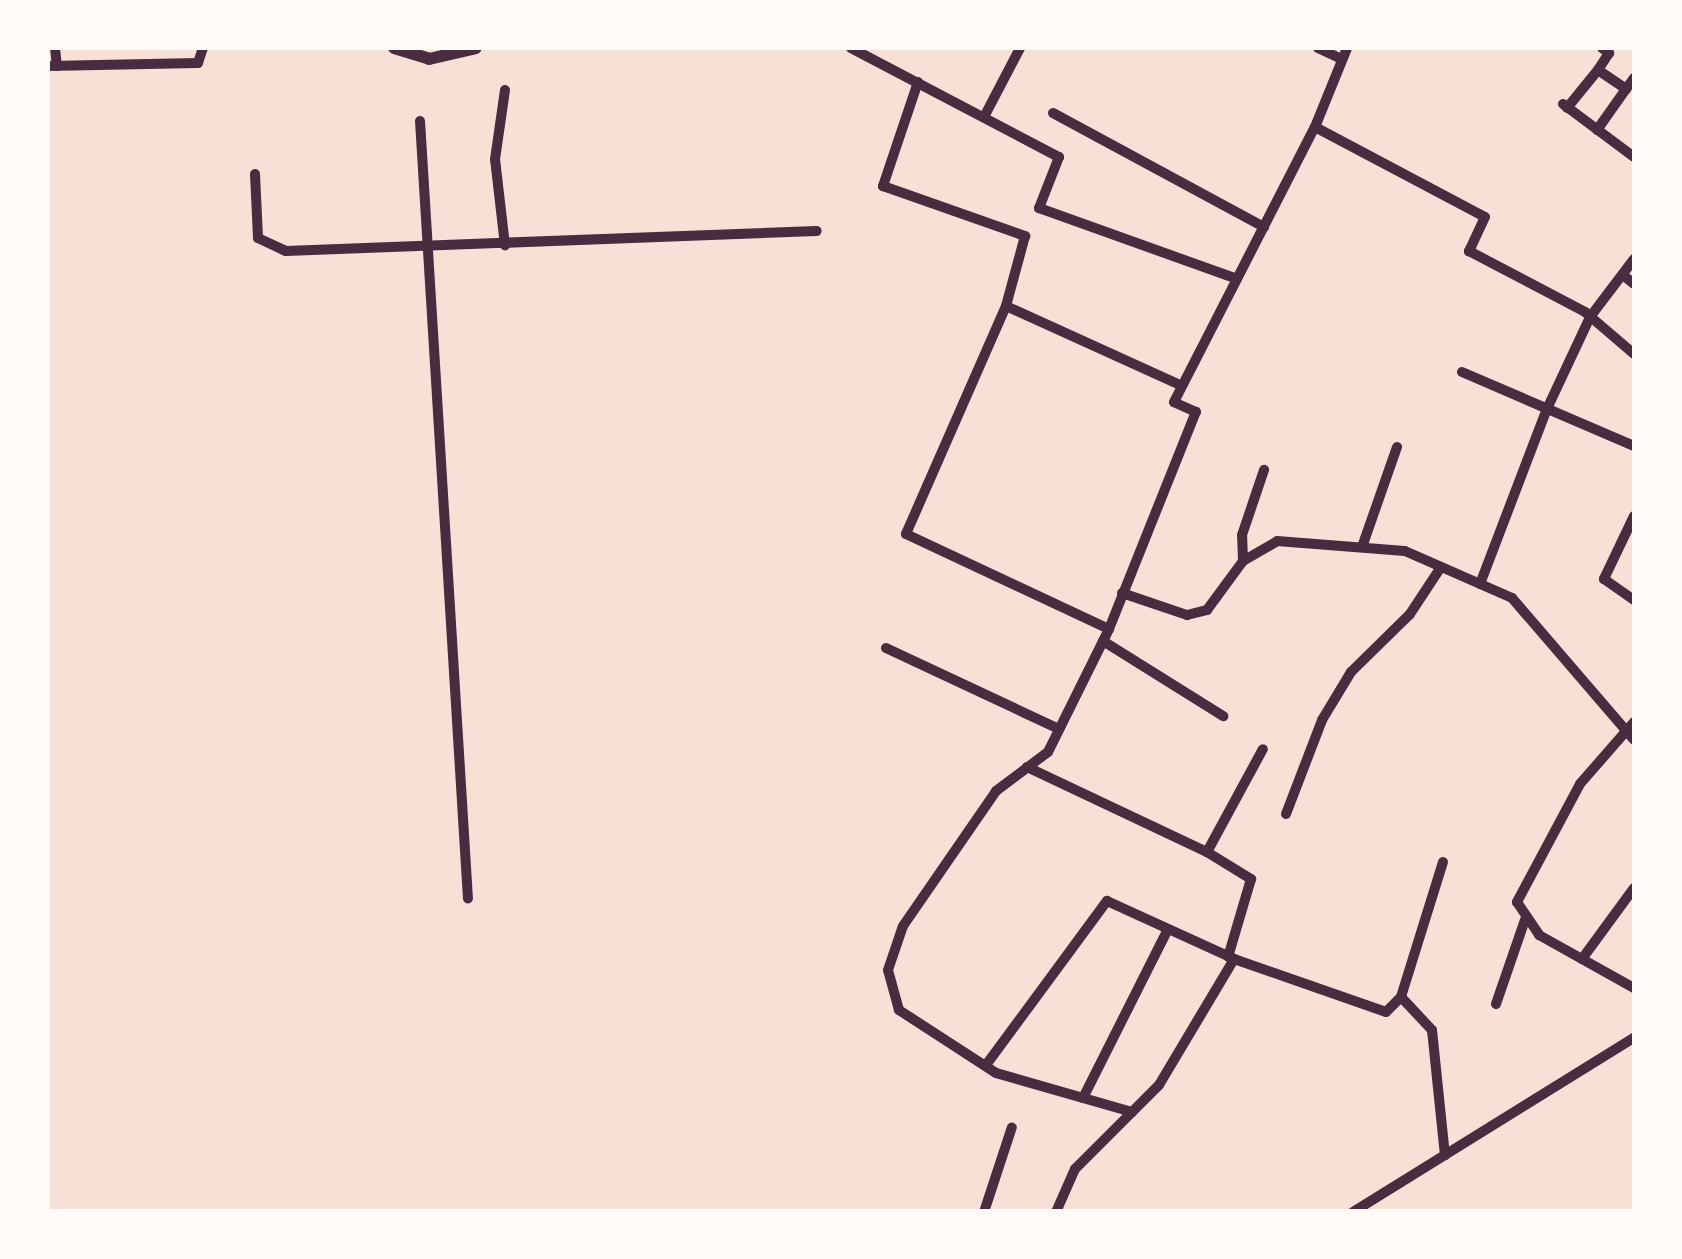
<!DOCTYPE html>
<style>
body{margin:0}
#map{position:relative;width:1682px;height:1259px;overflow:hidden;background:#f7e1d7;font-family:Lora,serif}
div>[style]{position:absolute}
.minor>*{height:10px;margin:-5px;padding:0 5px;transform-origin:5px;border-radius:5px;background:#4a2c40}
.tertiary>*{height:12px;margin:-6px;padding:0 6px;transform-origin:6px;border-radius:6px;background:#4a2c40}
span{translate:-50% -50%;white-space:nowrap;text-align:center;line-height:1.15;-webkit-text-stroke:10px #fffaf5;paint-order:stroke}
.frame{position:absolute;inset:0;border:50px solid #fffaf5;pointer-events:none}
</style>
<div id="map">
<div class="minor">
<div style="left:55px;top:48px;width:18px;rotate:84deg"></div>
<div style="left:851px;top:48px;width:235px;rotate:27.7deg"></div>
<div style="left:1059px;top:157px;width:55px;rotate:111.4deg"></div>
<div style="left:1039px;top:208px;width:210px;rotate:19.7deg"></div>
<div style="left:1318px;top:48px;width:26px;rotate:25deg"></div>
<div style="left:1602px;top:48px;width:9px;rotate:36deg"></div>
<div style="left:1609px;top:53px;width:20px;rotate:123deg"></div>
<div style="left:1598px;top:70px;width:34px;rotate:34deg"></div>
<div style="left:1626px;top:89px;width:14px;rotate:-54deg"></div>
<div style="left:48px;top:66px;width:150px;rotate:-1.1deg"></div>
<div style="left:198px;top:63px;width:16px;rotate:-72deg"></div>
<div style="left:918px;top:82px;width:110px;rotate:108.6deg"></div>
<div style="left:883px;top:186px;width:151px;rotate:19.4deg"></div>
<div style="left:1025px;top:236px;width:73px;rotate:105.2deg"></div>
<div style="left:1006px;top:306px;width:249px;rotate:113.7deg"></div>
<div style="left:906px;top:534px;width:224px;rotate:25.1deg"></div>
<div style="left:505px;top:90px;width:70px;rotate:98.2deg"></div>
<div style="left:495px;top:159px;width:87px;rotate:83.4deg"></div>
<div style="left:1563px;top:104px;width:89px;rotate:36.7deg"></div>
<div style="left:1567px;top:108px;width:49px;rotate:-50.8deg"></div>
<div style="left:1053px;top:113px;width:240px;rotate:28.4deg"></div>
<div style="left:984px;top:117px;width:78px;rotate:-62.4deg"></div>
<div style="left:420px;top:121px;width:779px;rotate:86.47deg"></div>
<div style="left:1315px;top:127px;width:192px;rotate:27.9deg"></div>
<div style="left:1485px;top:217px;width:38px;rotate:115deg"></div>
<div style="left:1469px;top:251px;width:131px;rotate:27.7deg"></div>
<div style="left:1585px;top:312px;width:65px;rotate:40.6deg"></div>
<div style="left:1597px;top:130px;width:50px;rotate:-54.7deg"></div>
<div style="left:255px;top:174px;width:64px;rotate:87.3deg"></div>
<div style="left:258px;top:238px;width:31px;rotate:25deg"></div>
<div style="left:286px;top:251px;width:531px;rotate:-2.16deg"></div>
<div style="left:1623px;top:275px;width:14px;rotate:39deg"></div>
<div style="left:1006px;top:306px;width:193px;rotate:24.4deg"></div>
<div style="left:1462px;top:372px;width:187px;rotate:23.3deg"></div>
<div style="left:1634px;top:516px;width:70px;rotate:115.5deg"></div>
<div style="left:1604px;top:579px;width:37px;rotate:35deg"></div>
<div style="left:1362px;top:547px;width:106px;rotate:-70.7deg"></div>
<div style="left:1243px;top:561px;width:26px;rotate:-92deg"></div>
<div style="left:1242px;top:535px;width:69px;rotate:-71.3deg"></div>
<div style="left:1480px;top:584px;width:185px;rotate:-69.1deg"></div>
<div style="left:1546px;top:411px;width:104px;rotate:-64.9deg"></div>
<div style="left:1590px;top:317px;width:73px;rotate:-52.8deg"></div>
<div style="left:1122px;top:593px;width:69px;rotate:18.7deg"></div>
<div style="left:1187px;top:615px;width:21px;rotate:-14deg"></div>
<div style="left:1207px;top:610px;width:61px;rotate:-53.7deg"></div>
<div style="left:1243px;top:561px;width:39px;rotate:-30deg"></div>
<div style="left:1277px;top:541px;width:128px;rotate:4.5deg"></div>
<div style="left:1405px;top:551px;width:117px;rotate:23.7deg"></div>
<div style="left:1512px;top:598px;width:187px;rotate:49.3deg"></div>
<div style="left:1103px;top:641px;width:142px;rotate:32deg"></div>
<div style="left:886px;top:648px;width:191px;rotate:25.1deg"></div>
<div style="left:1634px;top:722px;width:82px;rotate:131.1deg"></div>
<div style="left:1580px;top:784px;width:134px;rotate:118.1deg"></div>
<div style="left:1517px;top:902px;width:40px;rotate:56deg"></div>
<div style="left:1539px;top:935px;width:109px;rotate:29.2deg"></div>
<div style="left:1027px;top:767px;width:199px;rotate:25.3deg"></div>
<div style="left:1207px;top:852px;width:117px;rotate:-61.5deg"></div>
<div style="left:1286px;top:814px;width:101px;rotate:-69deg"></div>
<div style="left:1322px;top:720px;width:56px;rotate:-58.9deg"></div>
<div style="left:1351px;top:672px;width:83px;rotate:-44.5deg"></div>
<div style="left:1410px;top:614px;width:56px;rotate:-56.6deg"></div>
<div style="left:1207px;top:852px;width:52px;rotate:31.5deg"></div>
<div style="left:1251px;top:879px;width:81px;rotate:106.4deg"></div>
<div style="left:1443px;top:862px;width:141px;rotate:107.3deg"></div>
<div style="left:1401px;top:997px;width:45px;rotate:46.8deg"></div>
<div style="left:1432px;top:1030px;width:126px;rotate:84.1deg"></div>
<div style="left:1582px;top:959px;width:88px;rotate:-53.8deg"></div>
<div style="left:1496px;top:1004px;width:89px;rotate:-71deg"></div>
<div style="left:986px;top:1065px;width:204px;rotate:-53.6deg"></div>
<div style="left:1107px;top:901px;width:140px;rotate:24.5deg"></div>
<div style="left:1234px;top:959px;width:161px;rotate:19.2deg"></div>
<div style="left:1386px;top:1012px;width:21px;rotate:-45deg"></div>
<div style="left:1083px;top:1098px;width:189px;rotate:-63.3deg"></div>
<div style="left:1132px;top:1112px;width:38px;rotate:-45deg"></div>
<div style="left:1159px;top:1085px;width:147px;rotate:-59.2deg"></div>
<div style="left:984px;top:1212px;width:89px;rotate:-71.8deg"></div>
<div style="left:1056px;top:1212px;width:47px;rotate:-66.2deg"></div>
<div style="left:1075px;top:1169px;width:81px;rotate:-45deg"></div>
<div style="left:1132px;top:1112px;width:141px;rotate:-164deg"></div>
<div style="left:996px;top:1073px;width:116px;rotate:-147deg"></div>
<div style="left:899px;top:1010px;width:41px;rotate:-105.4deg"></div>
<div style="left:888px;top:970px;width:46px;rotate:-71.2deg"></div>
<div style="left:903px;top:926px;width:164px;rotate:-55.4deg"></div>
<div style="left:996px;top:791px;width:65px;rotate:-36.9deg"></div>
<div style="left:1048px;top:752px;width:137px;rotate:-63.6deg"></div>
<div style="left:1109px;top:629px;width:234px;rotate:-68.2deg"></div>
<div style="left:1196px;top:412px;width:24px;rotate:-156deg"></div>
<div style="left:1174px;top:402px;width:309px;rotate:-62.9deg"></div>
<div style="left:1315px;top:127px;width:85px;rotate:-67.9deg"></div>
<div style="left:1353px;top:1212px;width:331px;rotate:-31.8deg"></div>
</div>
<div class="tertiary">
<div style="left:394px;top:48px;width:37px;rotate:17deg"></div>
<div style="left:429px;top:59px;width:48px;rotate:-13.2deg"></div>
</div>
<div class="frame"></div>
</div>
